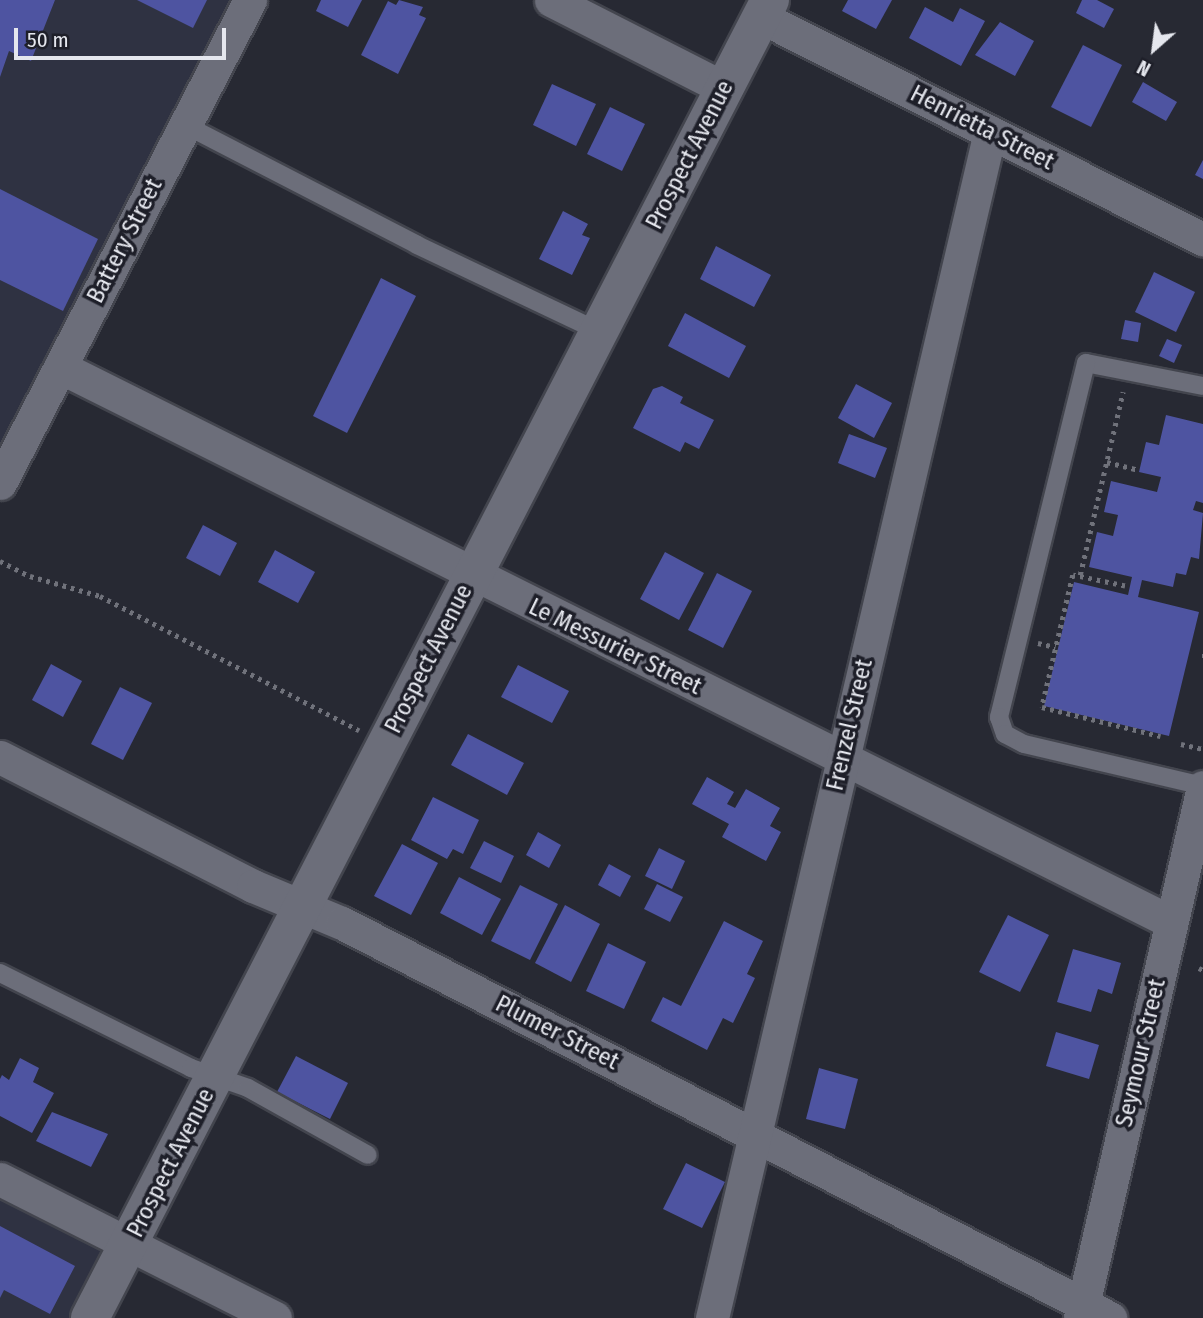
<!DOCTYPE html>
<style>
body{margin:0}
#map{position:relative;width:1203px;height:1318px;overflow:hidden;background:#272933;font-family:"Fira Sans Condensed",sans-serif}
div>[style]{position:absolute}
.built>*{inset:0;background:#2f3242}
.building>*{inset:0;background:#4e54a1}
.path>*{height:4.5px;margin-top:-2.25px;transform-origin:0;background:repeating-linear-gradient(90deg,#70727b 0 3.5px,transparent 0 8.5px)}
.roads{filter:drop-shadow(2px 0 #43454e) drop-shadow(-2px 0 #43454e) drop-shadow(0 2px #43454e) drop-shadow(0 -2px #43454e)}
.service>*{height:18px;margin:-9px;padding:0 9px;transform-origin:9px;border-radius:9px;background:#6c6e7a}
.minor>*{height:33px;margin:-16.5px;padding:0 16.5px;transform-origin:16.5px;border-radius:16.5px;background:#6c6e7a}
.tertiary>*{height:38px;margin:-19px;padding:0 19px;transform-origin:19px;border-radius:19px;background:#6c6e7a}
span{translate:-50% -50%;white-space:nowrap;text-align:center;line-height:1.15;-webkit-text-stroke:7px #1e1f29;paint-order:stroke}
.street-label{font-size:24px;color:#e5e7ee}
.north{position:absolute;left:1119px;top:14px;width:70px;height:70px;-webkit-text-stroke:5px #1e1f29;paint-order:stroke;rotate:208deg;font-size:19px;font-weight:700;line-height:28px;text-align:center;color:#e5e7ee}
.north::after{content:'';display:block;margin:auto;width:24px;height:32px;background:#e5e7ee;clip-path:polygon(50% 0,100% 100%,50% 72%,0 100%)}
.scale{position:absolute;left:14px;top:28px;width:212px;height:32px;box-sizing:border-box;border:4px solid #e5e7ee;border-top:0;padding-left:9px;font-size:21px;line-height:24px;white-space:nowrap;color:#e5e7ee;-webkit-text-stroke:5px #1e1f29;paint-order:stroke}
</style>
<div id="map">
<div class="built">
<div style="clip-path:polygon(0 0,250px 0,0 483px)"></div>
<div style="clip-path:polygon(0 1179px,129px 1244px,90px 1318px,0 1318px)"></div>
</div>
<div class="building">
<div style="clip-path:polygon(0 0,55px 0,31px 61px,9px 51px,0 77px)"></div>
<div style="clip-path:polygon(137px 0,207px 0,193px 28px)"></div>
<div style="clip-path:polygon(321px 0,362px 0,348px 27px,316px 11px)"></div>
<div style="clip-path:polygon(399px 0,423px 7px,419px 15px,426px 18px,398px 74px,361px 55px,388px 1px,396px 5px)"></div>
<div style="clip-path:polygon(848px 0,892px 0,876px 29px,842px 11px)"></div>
<div style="clip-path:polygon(1082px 0,1097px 0,1114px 9px,1104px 28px,1076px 13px)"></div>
<div style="clip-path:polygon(925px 7px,953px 22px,960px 8px,985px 21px,961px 66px,909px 38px)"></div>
<div style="clip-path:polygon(1000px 22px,1034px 41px,1015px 76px,975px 55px)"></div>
<div style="clip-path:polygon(1083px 45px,1122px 65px,1091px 127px,1051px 107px)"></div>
<div style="clip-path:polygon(1143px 82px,1177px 102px,1166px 121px,1132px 102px)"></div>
<div style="clip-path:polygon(552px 84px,596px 104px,576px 146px,533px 125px)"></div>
<div style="clip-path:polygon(610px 107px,645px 124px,622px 171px,587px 154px)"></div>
<div style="clip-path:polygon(1203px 160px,1203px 179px,1195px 175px)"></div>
<div style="clip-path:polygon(0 189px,98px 239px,63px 311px,0 280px)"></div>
<div style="clip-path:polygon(563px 211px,588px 224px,582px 235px,590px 238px,572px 275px,539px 259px)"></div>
<div style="clip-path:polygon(716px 246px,771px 275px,754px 307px,700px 279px)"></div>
<div style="clip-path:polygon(1154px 272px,1195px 292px,1176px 332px,1135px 312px)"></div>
<div style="clip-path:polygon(381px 278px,416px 296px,347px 433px,313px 416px)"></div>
<div style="clip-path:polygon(685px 313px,746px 346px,729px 378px,668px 346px)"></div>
<div style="clip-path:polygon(1125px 320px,1141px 323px,1138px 342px,1121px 339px)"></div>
<div style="clip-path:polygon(1167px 339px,1182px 345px,1174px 363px,1159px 356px)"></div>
<div style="clip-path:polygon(856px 384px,892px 403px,874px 438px,838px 418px)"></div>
<div style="clip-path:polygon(662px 386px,683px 397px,680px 403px,714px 420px,699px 449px,685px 442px,680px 452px,633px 428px,653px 389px)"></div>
<div style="clip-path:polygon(1166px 415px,1203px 424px,1203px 503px,1196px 501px,1193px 510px,1203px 513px,1199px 559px,1191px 557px,1186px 575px,1176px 573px,1173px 587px,1142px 580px,1138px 597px,1199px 612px,1169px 736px,1044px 706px,1074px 582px,1128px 595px,1132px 577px,1089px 567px,1097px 532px,1113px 536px,1118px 515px,1104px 512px,1111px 481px,1157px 492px,1161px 477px,1139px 472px,1146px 442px,1159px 445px)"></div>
<div style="clip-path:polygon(849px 434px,887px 448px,875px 478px,838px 463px)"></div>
<div style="clip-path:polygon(203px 525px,237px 543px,220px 576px,186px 558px)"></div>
<div style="clip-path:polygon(275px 550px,315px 572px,298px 603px,258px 582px)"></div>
<div style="clip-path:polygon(665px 552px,704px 573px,679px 620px,640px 599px)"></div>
<div style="clip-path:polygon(717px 573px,752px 591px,723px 648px,688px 630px)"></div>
<div style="clip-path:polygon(51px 664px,82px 681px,63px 717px,32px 700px)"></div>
<div style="clip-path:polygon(518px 665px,569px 691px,552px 723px,501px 697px)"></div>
<div style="clip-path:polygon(120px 687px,152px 703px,123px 760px,91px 744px)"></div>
<div style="clip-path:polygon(468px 734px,524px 763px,507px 795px,451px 765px)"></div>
<div style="clip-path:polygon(707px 777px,734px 792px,727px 804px,735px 808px,746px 789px,780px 808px,770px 826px,781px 832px,766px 861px,722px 837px,729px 824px,692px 804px)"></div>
<div style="clip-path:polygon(433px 797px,479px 820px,463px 854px,453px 849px,447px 859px,411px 840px)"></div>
<div style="clip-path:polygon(538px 832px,561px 845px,549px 868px,526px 855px)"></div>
<div style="clip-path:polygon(484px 841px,514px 856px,501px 883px,470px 868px)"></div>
<div style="clip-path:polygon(402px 844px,438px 863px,411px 915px,374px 896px)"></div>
<div style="clip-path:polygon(659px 848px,685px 861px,672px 889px,645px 876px)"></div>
<div style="clip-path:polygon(609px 864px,631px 876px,620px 897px,598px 885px)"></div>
<div style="clip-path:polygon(459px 877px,501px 899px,482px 935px,440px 913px)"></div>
<div style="clip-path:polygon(657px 884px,683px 897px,670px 922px,644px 909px)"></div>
<div style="clip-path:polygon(520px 885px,558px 904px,530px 960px,491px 941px)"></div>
<div style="clip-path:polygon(565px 905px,600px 924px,571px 982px,535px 963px)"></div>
<div style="clip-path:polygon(1008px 915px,1049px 935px,1020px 992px,979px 972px)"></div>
<div style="clip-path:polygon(724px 921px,763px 941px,747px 974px,755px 978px,733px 1023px,723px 1018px,707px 1050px,651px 1021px,663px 997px,681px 1006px)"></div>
<div style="clip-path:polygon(608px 943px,646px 962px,624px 1009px,586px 991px)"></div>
<div style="clip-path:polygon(1073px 949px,1121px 963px,1112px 994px,1098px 989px,1091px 1012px,1057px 1002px)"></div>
<div style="clip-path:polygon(1056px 1032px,1099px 1045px,1089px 1079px,1046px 1066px)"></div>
<div style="clip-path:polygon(296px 1056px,348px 1083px,330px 1119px,277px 1092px)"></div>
<div style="clip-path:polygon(20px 1058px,39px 1068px,33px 1082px,54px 1093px,32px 1133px,0 1116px,0 1079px,2px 1075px,9px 1080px)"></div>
<div style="clip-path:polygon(819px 1068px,858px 1079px,845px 1129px,806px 1119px)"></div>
<div style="clip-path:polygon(52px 1112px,108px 1134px,91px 1167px,36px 1141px)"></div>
<div style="clip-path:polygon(686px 1163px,725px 1182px,702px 1228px,663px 1209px)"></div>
<div style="clip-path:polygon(0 1226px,75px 1266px,50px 1314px,4px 1290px,0 1298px)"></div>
</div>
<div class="path">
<div style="left:1107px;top:462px;width:30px;rotate:14deg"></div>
<div style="left:0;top:561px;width:34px;rotate:27deg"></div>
<div style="left:30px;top:576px;width:73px;rotate:15.9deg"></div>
<div style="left:100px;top:596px;width:292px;rotate:27.4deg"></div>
<div style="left:1080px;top:575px;width:188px;rotate:-76.8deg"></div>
<div style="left:1125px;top:586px;width:53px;rotate:-168.1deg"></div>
<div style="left:1073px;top:575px;width:136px;rotate:103.2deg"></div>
<div style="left:1042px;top:707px;width:122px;rotate:13.8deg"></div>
<div style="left:1038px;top:643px;width:18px;rotate:13deg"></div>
<div style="left:1202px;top:656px;width:1px"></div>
<div style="left:1181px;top:744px;width:23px;rotate:13deg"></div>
<div style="left:1199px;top:968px;width:4px;rotate:27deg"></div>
</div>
<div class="roads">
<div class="service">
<div style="left:185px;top:125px;width:261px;rotate:27.3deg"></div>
<div style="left:417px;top:245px;width:200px;rotate:25.4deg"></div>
<div style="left:1203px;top:386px;width:119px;rotate:-168.9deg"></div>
<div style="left:1086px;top:363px;width:365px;rotate:103.8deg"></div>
<div style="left:999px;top:717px;width:18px;rotate:71deg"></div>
<div style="left:1005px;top:734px;width:21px;rotate:28deg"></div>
<div style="left:1024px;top:744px;width:184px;rotate:13.2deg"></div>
<div style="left:0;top:973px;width:213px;rotate:26.4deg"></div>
<div style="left:191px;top:1068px;width:60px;rotate:19.3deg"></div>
<div style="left:248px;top:1088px;width:137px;rotate:29.2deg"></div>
</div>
<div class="minor">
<div style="left:551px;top:0;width:194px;rotate:27deg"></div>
<div style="left:761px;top:17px;width:495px;rotate:26.7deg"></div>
<div style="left:60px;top:367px;width:1242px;rotate:26.54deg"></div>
<div style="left:0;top:483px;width:544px;rotate:-62.63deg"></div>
<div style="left:0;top:757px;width:284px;rotate:27deg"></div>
<div style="left:253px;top:886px;width:96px;rotate:22.6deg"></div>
<div style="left:342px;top:923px;width:864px;rotate:27.22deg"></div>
<div style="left:0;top:1179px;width:308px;rotate:26.8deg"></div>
<div style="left:712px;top:1318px;width:1218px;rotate:-76.81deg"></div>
<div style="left:1080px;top:1318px;width:545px;rotate:-76.96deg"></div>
</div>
<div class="tertiary">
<div style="left:90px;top:1318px;width:1483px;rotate:-62.71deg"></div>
</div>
</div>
<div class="street-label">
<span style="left:982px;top:128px;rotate:27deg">Henrietta Street</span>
<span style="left:690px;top:155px;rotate:-63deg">Prospect Avenue</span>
<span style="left:125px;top:241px;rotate:-63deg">Battery Street</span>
<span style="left:615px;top:647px;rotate:26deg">Le Messurier Street</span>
<span style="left:429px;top:659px;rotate:-63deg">Prospect Avenue</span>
<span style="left:850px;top:725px;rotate:-77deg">Frenzel Street</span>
<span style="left:557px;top:1033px;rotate:27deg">Plumer Street</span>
<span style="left:1141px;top:1053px;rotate:-77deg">Seymour Street</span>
<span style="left:171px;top:1163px;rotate:-63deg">Prospect Avenue</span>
</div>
<div class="north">N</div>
<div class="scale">50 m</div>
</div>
